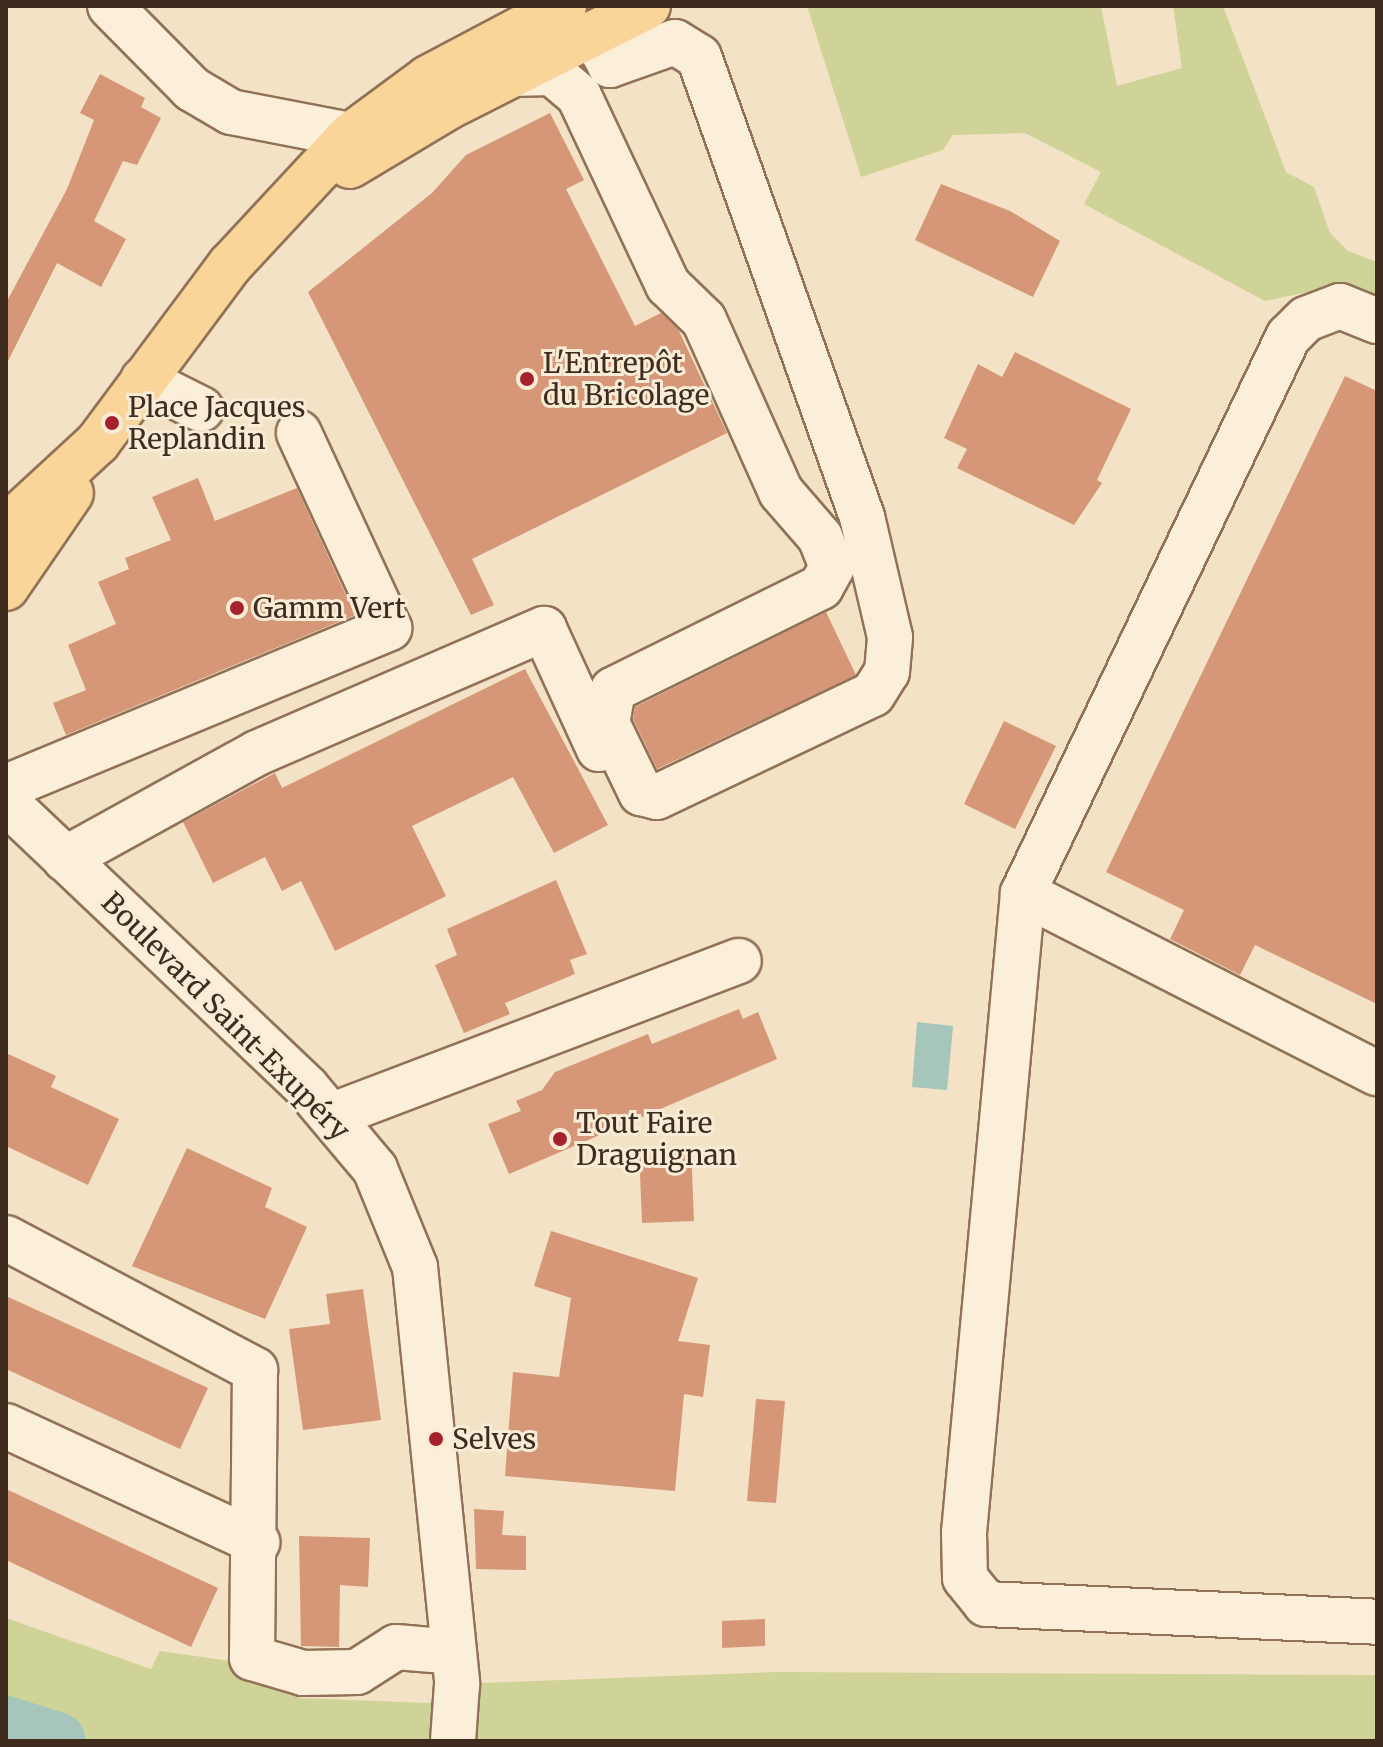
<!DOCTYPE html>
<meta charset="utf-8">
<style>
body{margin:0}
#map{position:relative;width:1383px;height:1747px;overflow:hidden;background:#f3e2c5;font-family:Merriweather,serif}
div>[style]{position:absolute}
.green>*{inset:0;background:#d0d397}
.water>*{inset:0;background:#a7c6bb}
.river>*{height:58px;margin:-29px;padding:0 29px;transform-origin:29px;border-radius:29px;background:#a7c6bb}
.building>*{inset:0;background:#d59777}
.roads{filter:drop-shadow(2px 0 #917258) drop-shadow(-2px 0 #917258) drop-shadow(0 2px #917258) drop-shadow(0 -2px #917258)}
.minor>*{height:44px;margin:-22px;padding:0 22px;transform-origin:22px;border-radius:22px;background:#fcefda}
.major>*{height:44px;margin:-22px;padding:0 22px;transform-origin:22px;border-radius:22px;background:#f9d59a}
.dots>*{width:22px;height:22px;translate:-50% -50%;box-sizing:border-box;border:4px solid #f9ecd6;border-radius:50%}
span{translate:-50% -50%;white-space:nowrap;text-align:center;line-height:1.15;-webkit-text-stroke:6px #f9ecd6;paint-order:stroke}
.poi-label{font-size:28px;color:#3f2c1e}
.left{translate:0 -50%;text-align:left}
.street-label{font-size:28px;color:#3f2c1e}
.frame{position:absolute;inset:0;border:8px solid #3f2c1e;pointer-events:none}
</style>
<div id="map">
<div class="green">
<div style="clip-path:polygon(807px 6px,1101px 6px,1117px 86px,1182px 68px,1173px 6px,1223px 6px,1286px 172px,1314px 187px,1330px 233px,1348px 251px,1377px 262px,1377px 297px,1331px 287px,1265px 301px,1084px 204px,1101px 172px,1025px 133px,953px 135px,943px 150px,861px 177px)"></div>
<div style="clip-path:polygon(6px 1618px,151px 1669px,160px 1651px,244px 1663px,301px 1698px,428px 1703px,482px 1683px,776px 1672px,1377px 1675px,1377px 1741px,6px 1741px)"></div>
</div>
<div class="water">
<div style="clip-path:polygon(917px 1022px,953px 1026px,947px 1090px,912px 1087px)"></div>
</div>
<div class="river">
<div style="left:6px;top:1725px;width:53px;rotate:17.4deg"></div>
</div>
<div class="building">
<div style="clip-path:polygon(100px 74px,145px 98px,141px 107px,161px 118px,137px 165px,123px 161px,94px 221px,126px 239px,101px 287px,57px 263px,6px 365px,6px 303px,67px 189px,94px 120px,80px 113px)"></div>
<div style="clip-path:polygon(550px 113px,584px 180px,566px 189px,635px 326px,661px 313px,678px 329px,727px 433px,472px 559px,494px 605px,471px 615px,308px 292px,432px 193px,466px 155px)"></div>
<div style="clip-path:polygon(941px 184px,1010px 211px,1060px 241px,1033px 297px,915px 240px)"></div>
<div style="clip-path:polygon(1015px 352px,1131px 409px,1097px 480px,1102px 483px,1074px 525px,957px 468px,967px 449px,944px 438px,978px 364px,1002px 377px)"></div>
<div style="clip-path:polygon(1345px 376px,1377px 391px,1377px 1004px,1255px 945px,1240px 975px,1170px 939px,1184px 910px,1106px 872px)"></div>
<div style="clip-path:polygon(198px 478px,215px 521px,297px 488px,355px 615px,66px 735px,53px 703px,86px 690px,68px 645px,116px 624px,98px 582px,129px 569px,125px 558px,171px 540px,152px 497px)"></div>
<div style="clip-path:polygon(826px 612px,856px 675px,657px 769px,633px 719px,635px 707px)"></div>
<div style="clip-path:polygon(525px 669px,608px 825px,554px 853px,513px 777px,412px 826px,446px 896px,335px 951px,301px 881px,282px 891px,265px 857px,213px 883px,183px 822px,275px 773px,282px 788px)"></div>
<div style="clip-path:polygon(1004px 721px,1056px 746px,1015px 829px,964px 804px)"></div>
<div style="clip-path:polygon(556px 880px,587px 954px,570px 960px,575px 974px,505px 1003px,510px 1014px,464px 1033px,435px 965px,457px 955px,447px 929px)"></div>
<div style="clip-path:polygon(739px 1009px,743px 1019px,758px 1012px,777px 1059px,509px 1174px,488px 1124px,521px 1111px,516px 1101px,542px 1090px,555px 1072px,648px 1034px,652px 1044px)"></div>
<div style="clip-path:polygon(6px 1053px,56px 1076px,51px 1087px,119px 1119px,88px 1185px,6px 1146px)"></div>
<div style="clip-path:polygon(691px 1147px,694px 1221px,642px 1223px,639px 1149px)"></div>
<div style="clip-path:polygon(187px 1148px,272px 1188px,265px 1207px,307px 1227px,265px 1319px,132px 1266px)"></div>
<div style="clip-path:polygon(551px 1231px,698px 1278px,678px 1341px,710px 1345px,703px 1397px,684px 1394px,675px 1491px,505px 1476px,513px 1372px,559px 1377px,571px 1298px,534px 1286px)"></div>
<div style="clip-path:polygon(363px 1289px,381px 1420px,303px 1430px,289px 1329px,330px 1324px,326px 1294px)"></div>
<div style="clip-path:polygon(6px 1296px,208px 1388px,180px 1449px,6px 1369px)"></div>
<div style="clip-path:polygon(756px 1399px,785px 1401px,776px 1503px,747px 1501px)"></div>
<div style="clip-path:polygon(6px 1489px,218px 1588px,191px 1647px,6px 1560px)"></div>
<div style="clip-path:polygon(474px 1509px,504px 1511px,502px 1535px,526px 1536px,526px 1570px,476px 1569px)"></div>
<div style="clip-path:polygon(299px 1536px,370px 1538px,368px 1587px,340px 1585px,339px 1647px,301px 1646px)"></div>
<div style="clip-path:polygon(765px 1619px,765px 1646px,722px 1648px,722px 1621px)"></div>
</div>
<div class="roads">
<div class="minor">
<div style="left:110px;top:6px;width:117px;rotate:45.3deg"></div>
<div style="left:192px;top:89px;width:45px;rotate:30.5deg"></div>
<div style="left:231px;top:112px;width:122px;rotate:10.9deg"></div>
<div style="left:509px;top:74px;width:43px;rotate:-1.3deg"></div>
<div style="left:552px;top:73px;width:35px;rotate:40deg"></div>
<div style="left:579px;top:96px;width:209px;rotate:64.8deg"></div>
<div style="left:668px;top:285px;width:50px;rotate:44.2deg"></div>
<div style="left:704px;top:320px;width:188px;rotate:65.9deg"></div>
<div style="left:781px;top:492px;width:60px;rotate:49.1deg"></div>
<div style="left:820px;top:537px;width:32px;rotate:68deg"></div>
<div style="left:832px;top:567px;width:23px;rotate:119deg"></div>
<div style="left:821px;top:587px;width:232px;rotate:153.7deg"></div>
<div style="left:613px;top:690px;width:34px;rotate:100deg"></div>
<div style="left:607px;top:723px;width:78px;rotate:64.1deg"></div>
<div style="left:641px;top:793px;width:16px;rotate:14deg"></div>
<div style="left:657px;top:797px;width:239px;rotate:-25.5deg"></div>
<div style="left:873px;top:694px;width:26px;rotate:-58deg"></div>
<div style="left:887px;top:672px;width:35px;rotate:-85deg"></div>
<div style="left:890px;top:637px;width:123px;rotate:-103.1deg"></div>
<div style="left:862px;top:517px;width:488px;rotate:-109.5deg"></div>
<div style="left:699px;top:57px;width:28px;rotate:-148deg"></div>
<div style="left:675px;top:42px;width:69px;rotate:160.5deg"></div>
<div style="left:610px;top:65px;width:15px;rotate:-118deg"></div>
<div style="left:603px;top:52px;width:35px;rotate:-66deg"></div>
<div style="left:1377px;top:321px;width:40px;rotate:-158deg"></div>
<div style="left:1340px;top:306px;width:36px;rotate:159deg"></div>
<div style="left:1306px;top:319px;width:25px;rotate:135deg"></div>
<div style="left:1288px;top:337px;width:616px;rotate:115.48deg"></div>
<div style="left:1023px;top:893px;width:643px;rotate:95.27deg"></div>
<div style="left:964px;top:1533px;width:45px;rotate:88.7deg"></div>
<div style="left:965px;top:1578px;width:33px;rotate:51deg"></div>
<div style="left:986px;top:1604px;width:391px;rotate:2.6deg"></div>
<div style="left:143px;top:380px;width:65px;rotate:26.6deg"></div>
<div style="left:6px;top:787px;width:415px;rotate:-22.5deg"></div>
<div style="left:389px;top:628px;width:215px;rotate:-114.8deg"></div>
<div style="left:6px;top:802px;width:415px;rotate:43.5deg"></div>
<div style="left:307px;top:1088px;width:106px;rotate:50deg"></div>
<div style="left:375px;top:1169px;width:106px;rotate:67.8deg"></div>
<div style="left:415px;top:1267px;width:419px;rotate:84.2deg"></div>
<div style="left:457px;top:1684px;width:57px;rotate:94deg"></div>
<div style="left:65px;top:859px;width:219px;rotate:-28.9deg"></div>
<div style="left:257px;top:753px;width:313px;rotate:-23.4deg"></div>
<div style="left:544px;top:629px;width:132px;rotate:65.4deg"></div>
<div style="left:1023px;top:893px;width:397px;rotate:27deg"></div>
<div style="left:333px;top:1115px;width:434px;rotate:-20.8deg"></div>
<div style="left:6px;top:1238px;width:282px;rotate:27.9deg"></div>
<div style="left:255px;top:1370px;width:288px;rotate:90.6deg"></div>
<div style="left:252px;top:1658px;width:53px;rotate:16.4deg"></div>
<div style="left:303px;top:1673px;width:54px;rotate:-1.1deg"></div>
<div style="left:357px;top:1672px;width:46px;rotate:-32.7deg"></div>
<div style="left:396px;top:1647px;width:58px;rotate:4.9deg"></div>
<div style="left:6px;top:1426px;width:277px;rotate:24.8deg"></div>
</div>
<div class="major">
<div style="left:350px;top:166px;width:114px;rotate:-31deg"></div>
<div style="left:448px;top:107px;width:224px;rotate:-26.8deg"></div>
<div style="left:6px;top:527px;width:125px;rotate:-42.7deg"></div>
<div style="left:98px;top:442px;width:221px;rotate:-53.3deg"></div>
<div style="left:230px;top:265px;width:178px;rotate:-47.1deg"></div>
<div style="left:351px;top:135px;width:96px;rotate:-36.5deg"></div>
<div style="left:428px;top:78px;width:154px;rotate:-27.9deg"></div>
<div style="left:6px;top:588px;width:115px;rotate:-55.6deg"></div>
</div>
</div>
<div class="dots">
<div style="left:527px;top:379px;background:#a7212c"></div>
<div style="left:112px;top:423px;background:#a7212c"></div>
<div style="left:237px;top:608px;background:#a7212c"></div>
<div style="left:560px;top:1139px;background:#a7212c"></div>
<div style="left:436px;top:1439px;background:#a7212c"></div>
</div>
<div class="poi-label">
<span class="left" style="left:543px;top:379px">L'Entrepôt<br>du Bricolage</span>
<span class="left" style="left:128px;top:423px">Place Jacques<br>Replandin</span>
<span class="left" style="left:253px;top:608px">Gamm Vert</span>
<span class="left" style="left:576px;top:1139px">Tout Faire<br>Draguignan</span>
<span class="left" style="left:452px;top:1439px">Selves</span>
</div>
<div class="street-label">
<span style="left:226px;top:1016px;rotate:45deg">Boulevard Saint-Exupéry</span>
</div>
<div class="frame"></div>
</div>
